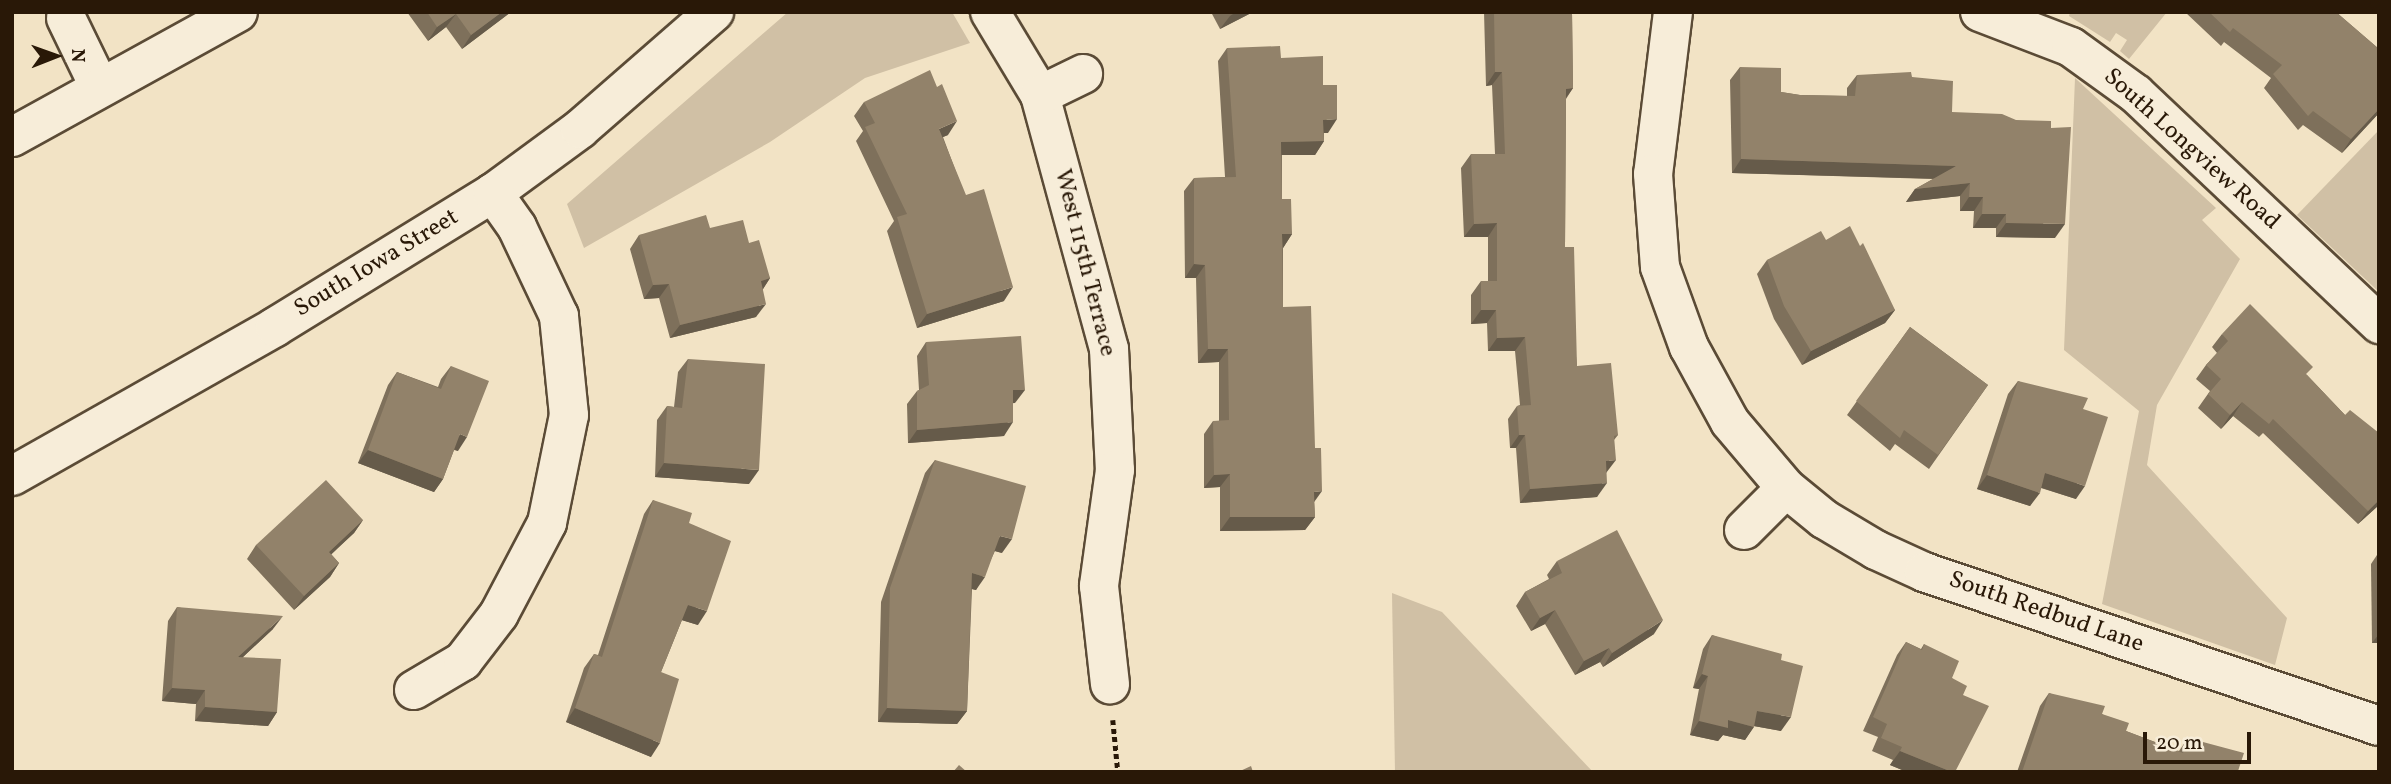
<!DOCTYPE html>
<style>
body{margin:0}
#map{position:relative;width:2391px;height:784px;overflow:hidden;background:#f2e3c5;font-family:Vollkorn,serif}
div>[style]{position:absolute}
.green>*{inset:0;background:#d0c0a5}
.path>*{height:4.5px;margin-top:-2.25px;transform-origin:0;background:repeating-linear-gradient(90deg,#291807 0 5px,transparent 0 8.5px)}
.roads{filter:drop-shadow(2px 0 #5b4b36) drop-shadow(-2px 0 #5b4b36) drop-shadow(0 2px #5b4b36) drop-shadow(0 -2px #5b4b36)}
.minor>*{height:38px;margin:-19px;padding:0 19px;transform-origin:19px;border-radius:19px;background:#f7edd9}
.wall>*{inset:0;background:#7e705b}
.shaded-wall>*{inset:0;background:#665b4a}
.building>*{inset:0;background:#92826a}
span{translate:-50% -50%;white-space:nowrap;text-align:center;line-height:1.15;-webkit-text-stroke:6px #f7edd9;paint-order:stroke}
.street-label{font-size:24px;color:#291807}
.frame{position:absolute;inset:0;border:14px solid #291807;pointer-events:none}
.north{position:absolute;left:21px;top:21px;width:70px;height:70px;-webkit-text-stroke:5px #f7edd9;paint-order:stroke;rotate:89deg;font-size:19px;font-weight:700;line-height:28px;text-align:center;color:#291807}
.north::after{content:'';display:block;margin:auto;width:24px;height:32px;background:#291807;clip-path:polygon(50% 0,100% 100%,50% 72%,0 100%)}
.scale{position:absolute;left:2143px;top:732px;width:108px;height:32px;box-sizing:border-box;border:4px solid #291807;border-top:0;padding-left:9px;font-size:21px;line-height:24px;white-space:nowrap;color:#291807;-webkit-text-stroke:5px #f7edd9;paint-order:stroke}
</style>
<div id="map">
<div class="green">
<div style="clip-path:polygon(788px 12px,952px 12px,970px 43px,865px 78px,770px 142px,584px 248px,567px 204px)"></div>
<div style="clip-path:polygon(2070px 12px,2167px 12px,2129px 59px,2120px 51px,2127px 40px,2116px 33px,2110px 42px,2069px 16px)"></div>
<div style="clip-path:polygon(2075px 78px,2216px 208px,2202px 220px,2240px 259px,2157px 405px,2147px 465px,2287px 618px,2275px 665px,2102px 604px,2139px 411px,2064px 350px)"></div>
<div style="clip-path:polygon(2379px 130px,2379px 292px,2297px 215px)"></div>
<div style="clip-path:polygon(1392px 593px,1442px 612px,1593px 772px,1395px 772px)"></div>
</div>
<div class="path">
<div style="left:1113px;top:720px;width:52px;rotate:84.5deg"></div>
</div>
<div class="roads">
<div class="minor">
<div style="left:990px;top:12px;width:97px;rotate:58.9deg"></div>
<div style="left:1040px;top:95px;width:263px;rotate:74.8deg"></div>
<div style="left:1109px;top:349px;width:121px;rotate:87.2deg"></div>
<div style="left:1115px;top:470px;width:117px;rotate:97.9deg"></div>
<div style="left:1099px;top:586px;width:99px;rotate:83.6deg"></div>
<div style="left:1673px;top:12px;width:163px;rotate:97deg"></div>
<div style="left:1653px;top:174px;width:93px;rotate:85.7deg"></div>
<div style="left:1660px;top:267px;width:85px;rotate:70.1deg"></div>
<div style="left:1689px;top:347px;width:85px;rotate:61.3deg"></div>
<div style="left:1730px;top:422px;width:87px;rotate:49.7deg"></div>
<div style="left:1786px;top:488px;width:49px;rotate:39.2deg"></div>
<div style="left:1824px;top:519px;width:61px;rotate:30.8deg"></div>
<div style="left:1876px;top:550px;width:53px;rotate:24.6deg"></div>
<div style="left:1924px;top:572px;width:480px;rotate:18.7deg"></div>
<div style="left:1980px;top:12px;width:97px;rotate:21deg"></div>
<div style="left:2071px;top:47px;width:80px;rotate:35.9deg"></div>
<div style="left:2136px;top:94px;width:335px;rotate:43.4deg"></div>
<div style="left:66px;top:18px;width:76px;rotate:64.1deg"></div>
<div style="left:1040px;top:95px;width:48px;rotate:-26deg"></div>
<div style="left:12px;top:137px;width:258px;rotate:-28.9deg"></div>
<div style="left:12px;top:476px;width:302px;rotate:-29.5deg"></div>
<div style="left:275px;top:327px;width:256px;rotate:-31.6deg"></div>
<div style="left:493px;top:193px;width:108px;rotate:-36.3deg"></div>
<div style="left:580px;top:129px;width:178px;rotate:-41.1deg"></div>
<div style="left:1744px;top:530px;width:59px;rotate:-45deg"></div>
<div style="left:414px;top:690px;width:57px;rotate:-30.6deg"></div>
<div style="left:463px;top:661px;width:59px;rotate:-52.5deg"></div>
<div style="left:499px;top:614px;width:103px;rotate:-62.2deg"></div>
<div style="left:547px;top:523px;width:110px;rotate:-78.5deg"></div>
<div style="left:569px;top:415px;width:100px;rotate:-95.8deg"></div>
<div style="left:559px;top:316px;width:98px;rotate:-115.3deg"></div>
<div style="left:517px;top:227px;width:42px;rotate:-125.2deg"></div>
</div>
</div>
<div class="wall">
<div style="clip-path:polygon(407px 12px,511px 12px,462px 49px,446px 27px,428px 41px)"></div>
<div style="clip-path:polygon(1211px 12px,1253px 12px,1220px 29px)"></div>
<div style="clip-path:polygon(1484px 12px,1572px 12px,1573px 88px,1566px 99px,1565px 247px,1577px 366px,1618px 435px,1614px 440px,1606px 473px,1597px 497px,1520px 503px,1516px 448px,1510px 448px,1508px 419px,1517px 406px,1520px 405px,1515px 351px,1488px 351px,1487px 323px,1471px 324px,1471px 295px,1481px 281px,1488px 281px,1488px 237px,1464px 237px,1461px 168px,1471px 154px,1495px 154px,1492px 85px,1486px 86px)"></div>
<div style="clip-path:polygon(2185px 12px,2336px 12px,2379px 49px,2379px 113px,2342px 153px,2303px 125px,2298px 130px,2264px 88px,2271px 78px,2224px 42px,2221px 46px)"></div>
<div style="clip-path:polygon(1227px 48px,1281px 58px,1323px 85px,1328px 133px,1324px 133px,1324px 141px,1315px 155px,1282px 155px,1282px 199px,1292px 234px,1283px 248px,1283px 307px,1314px 502px,1315px 517px,1305px 530px,1220px 531px,1220px 487px,1204px 488px,1204px 434px,1213px 421px,1219px 421px,1219px 362px,1198px 363px,1196px 278px,1185px 278px,1184px 191px,1194px 178px,1225px 177px,1218px 61px)"></div>
<div style="clip-path:polygon(1740px 67px,1781px 92px,1800px 95px,1847px 96px,1847px 88px,1857px 75px,1912px 77px,1952px 112px,2055px 238px,1996px 237px,1996px 228px,1973px 228px,1974px 211px,1960px 211px,1960px 196px,1906px 202px,1915px 189px,1933px 179px,1732px 173px,1730px 80px)"></div>
<div style="clip-path:polygon(864px 102px,948px 135px,943px 137px,1004px 301px,917px 328px,887px 231px,894px 221px,856px 141px,863px 131px,854px 116px)"></div>
<div style="clip-path:polygon(710px 228px,749px 243px,770px 278px,763px 289px,756px 317px,670px 338px,659px 298px,644px 299px,630px 249px,639px 235px)"></div>
<div style="clip-path:polygon(1826px 240px,1895px 310px,1885px 323px,1802px 365px,1774px 319px,1757px 274px,1767px 260px)"></div>
<div style="clip-path:polygon(1910px 327px,1988px 385px,1929px 469px,1895px 444px,1890px 451px,1847px 415px)"></div>
<div style="clip-path:polygon(2222px 334px,2307px 375px,2345px 415px,2379px 433px,2379px 505px,2358px 524px,2263px 433px,2259px 437px,2233px 416px,2221px 429px,2198px 408px,2210px 391px,2196px 379px,2206px 365px,2217px 353px,2212px 347px)"></div>
<div style="clip-path:polygon(926px 342px,1015px 403px,1013px 403px,1004px 436px,908px 443px,907px 404px,917px 391px,919px 390px,917px 356px)"></div>
<div style="clip-path:polygon(688px 359px,749px 484px,655px 477px,657px 420px,667px 406px,674px 407px,678px 372px)"></div>
<div style="clip-path:polygon(451px 366px,458px 451px,454px 450px,443px 479px,434px 492px,358px 463px,388px 385px,397px 372px,438px 387px,441px 379px)"></div>
<div style="clip-path:polygon(2018px 381px,2083px 409px,2076px 499px,2041px 488px,2030px 506px,1977px 489px,2008px 394px)"></div>
<div style="clip-path:polygon(935px 460px,1002px 553px,995px 551px,976px 590px,972px 589px,967px 711px,957px 724px,878px 722px,881px 602px,925px 473px)"></div>
<div style="clip-path:polygon(653px 500px,689px 523px,698px 625px,682px 620px,661px 672px,651px 757px,566px 722px,584px 668px,594px 654px,598px 655px,644px 514px)"></div>
<div style="clip-path:polygon(363px 520px,354px 533px,331px 554px,339px 563px,330px 577px,294px 610px,247px 559px,256px 545px)"></div>
<div style="clip-path:polygon(2379px 552px,2379px 643px,2372px 643px,2371px 564px)"></div>
<div style="clip-path:polygon(1557px 561px,1654px 634px,1603px 667px,1600px 662px,1575px 675px,1545px 624px,1531px 631px,1516px 606px,1525px 592px,1549px 579px,1547px 575px)"></div>
<div style="clip-path:polygon(177px 607px,273px 629px,243px 657px,277px 712px,268px 726px,195px 721px,196px 704px,162px 701px,168px 621px)"></div>
<div style="clip-path:polygon(1712px 635px,1781px 660px,1781px 731px,1754px 726px,1745px 740px,1723px 735px,1718px 741px,1690px 735px,1699px 689px,1693px 688px,1703px 649px)"></div>
<div style="clip-path:polygon(1906px 642px,1921px 649px,1924px 644px,1952px 678px,1963px 695px,1955px 772px,1907px 772px,1890px 765px,1893px 760px,1872px 751px,1878px 737px,1863px 731px,1897px 655px)"></div>
<div style="clip-path:polygon(2049px 693px,2102px 714px,2126px 731px,2179px 751px,2188px 738px,2241px 772px,2017px 772px,2040px 706px)"></div>
</div>
<div class="shaded-wall">
<div style="clip-path:polygon(502px 12px,511px 12px,462px 49px,471px 35px)"></div>
<div style="clip-path:polygon(1236px 12px,1253px 12px,1220px 29px,1230px 16px)"></div>
<div style="clip-path:polygon(456px 14px,446px 27px,428px 41px,437px 27px)"></div>
<div style="clip-path:polygon(1495px 72px,1502px 72px,1492px 85px,1486px 86px)"></div>
<div style="clip-path:polygon(1573px 88px,1563px 102px,1566px 89px)"></div>
<div style="clip-path:polygon(2379px 109px,2379px 113px,2342px 153px,2351px 139px)"></div>
<div style="clip-path:polygon(1337px 119px,1328px 133px,1314px 133px,1323px 120px)"></div>
<div style="clip-path:polygon(957px 121px,948px 135px,930px 142px,939px 129px)"></div>
<div style="clip-path:polygon(1324px 141px,1315px 155px,1272px 155px,1281px 142px)"></div>
<div style="clip-path:polygon(1741px 159px,1956px 166px,1946px 179px,1732px 173px)"></div>
<div style="clip-path:polygon(1970px 183px,1960px 196px,1906px 202px,1915px 189px)"></div>
<div style="clip-path:polygon(1969px 197px,1983px 197px,1974px 211px,1960px 211px)"></div>
<div style="clip-path:polygon(1982px 214px,2006px 214px,1996px 228px,1973px 228px)"></div>
<div style="clip-path:polygon(1497px 223px,1488px 237px,1464px 237px,1474px 224px)"></div>
<div style="clip-path:polygon(2006px 223px,2065px 224px,2055px 238px,1996px 237px)"></div>
<div style="clip-path:polygon(1282px 234px,1292px 234px,1283px 248px)"></div>
<div style="clip-path:polygon(1194px 264px,1205px 265px,1196px 278px,1185px 278px)"></div>
<div style="clip-path:polygon(770px 278px,761px 292px,761px 281px)"></div>
<div style="clip-path:polygon(669px 284px,659px 298px,644px 299px,653px 285px)"></div>
<div style="clip-path:polygon(1013px 287px,1004px 301px,917px 328px,927px 314px)"></div>
<div style="clip-path:polygon(766px 304px,756px 317px,670px 338px,680px 325px)"></div>
<div style="clip-path:polygon(1481px 310px,1496px 310px,1487px 323px,1471px 324px)"></div>
<div style="clip-path:polygon(1895px 310px,1885px 323px,1802px 365px,1811px 351px)"></div>
<div style="clip-path:polygon(1525px 337px,1515px 351px,1488px 351px,1497px 338px)"></div>
<div style="clip-path:polygon(1208px 349px,1228px 349px,1219px 362px,1198px 363px)"></div>
<div style="clip-path:polygon(1013px 390px,1025px 390px,1015px 403px,1003px 404px)"></div>
<div style="clip-path:polygon(2242px 402px,2233px 416px,2221px 429px,2230px 415px)"></div>
<div style="clip-path:polygon(1013px 422px,1004px 436px,908px 443px,917px 430px)"></div>
<div style="clip-path:polygon(460px 434px,467px 437px,458px 451px,451px 448px)"></div>
<div style="clip-path:polygon(1519px 435px,1525px 435px,1516px 448px,1510px 448px)"></div>
<div style="clip-path:polygon(368px 450px,443px 479px,434px 492px,358px 463px)"></div>
<div style="clip-path:polygon(1616px 460px,1606px 473px,1606px 461px)"></div>
<div style="clip-path:polygon(664px 463px,759px 470px,749px 484px,655px 477px)"></div>
<div style="clip-path:polygon(2045px 473px,2085px 486px,2076px 499px,2036px 486px)"></div>
<div style="clip-path:polygon(1230px 474px,1220px 487px,1204px 488px,1214px 475px)"></div>
<div style="clip-path:polygon(1987px 475px,2040px 493px,2030px 506px,1977px 489px)"></div>
<div style="clip-path:polygon(1607px 483px,1597px 497px,1520px 503px,1530px 489px)"></div>
<div style="clip-path:polygon(1322px 491px,1312px 505px,1314px 492px)"></div>
<div style="clip-path:polygon(2379px 500px,2379px 505px,2358px 524px,2368px 511px)"></div>
<div style="clip-path:polygon(1230px 517px,1315px 517px,1305px 530px,1220px 531px)"></div>
<div style="clip-path:polygon(363px 520px,354px 533px,319px 566px,329px 552px)"></div>
<div style="clip-path:polygon(1000px 536px,1012px 539px,1002px 553px,991px 550px)"></div>
<div style="clip-path:polygon(339px 563px,330px 577px,294px 610px,304px 596px)"></div>
<div style="clip-path:polygon(972px 573px,985px 577px,976px 590px,963px 587px)"></div>
<div style="clip-path:polygon(688px 605px,707px 611px,698px 625px,678px 619px)"></div>
<div style="clip-path:polygon(1555px 610px,1545px 624px,1531px 631px,1540px 618px)"></div>
<div style="clip-path:polygon(283px 616px,273px 629px,229px 670px,238px 657px)"></div>
<div style="clip-path:polygon(1663px 620px,1654px 634px,1603px 667px,1612px 653px)"></div>
<div style="clip-path:polygon(2379px 634px,2379px 643px,2372px 643px)"></div>
<div style="clip-path:polygon(1609px 648px,1600px 662px,1575px 675px,1584px 661px)"></div>
<div style="clip-path:polygon(1702px 674px,1708px 676px,1699px 689px,1693px 688px)"></div>
<div style="clip-path:polygon(172px 688px,205px 690px,196px 704px,162px 701px)"></div>
<div style="clip-path:polygon(205px 707px,277px 712px,268px 726px,195px 721px)"></div>
<div style="clip-path:polygon(575px 708px,660px 743px,651px 757px,566px 722px)"></div>
<div style="clip-path:polygon(887px 708px,967px 711px,957px 724px,878px 722px)"></div>
<div style="clip-path:polygon(1757px 711px,1791px 717px,1781px 731px,1748px 725px)"></div>
<div style="clip-path:polygon(1728px 720px,1754px 727px,1745px 740px,1723px 735px,1718px 741px,1690px 735px,1699px 721px)"></div>
<div style="clip-path:polygon(1900px 751px,1952px 772px,1907px 772px,1890px 765px)"></div>
</div>
<div class="building">
<div style="clip-path:polygon(427px 12px,502px 12px,471px 35px,456px 14px,437px 27px)"></div>
<div style="clip-path:polygon(1494px 12px,1572px 12px,1573px 88px,1566px 89px,1565px 247px,1574px 247px,1577px 366px,1611px 363px,1618px 435px,1614px 436px,1616px 460px,1606px 461px,1607px 483px,1530px 489px,1525px 435px,1519px 435px,1517px 406px,1531px 405px,1525px 337px,1497px 338px,1496px 310px,1481px 310px,1481px 281px,1497px 281px,1497px 223px,1474px 224px,1471px 154px,1505px 154px,1502px 72px,1495px 72px)"></div>
<div style="clip-path:polygon(2209px 12px,2336px 12px,2379px 49px,2379px 109px,2351px 139px,2313px 111px,2308px 116px,2273px 74px,2282px 65px,2233px 28px,2230px 32px)"></div>
<div style="clip-path:polygon(1280px 46px,1281px 58px,1323px 56px,1323px 85px,1337px 85px,1337px 119px,1323px 120px,1324px 141px,1281px 142px,1282px 199px,1291px 199px,1292px 234px,1282px 234px,1283px 307px,1311px 306px,1315px 448px,1321px 448px,1322px 491px,1314px 492px,1315px 517px,1230px 517px,1230px 474px,1214px 475px,1213px 421px,1229px 420px,1228px 349px,1208px 349px,1205px 265px,1194px 264px,1194px 178px,1236px 177px,1227px 48px)"></div>
<div style="clip-path:polygon(1740px 67px,1781px 68px,1781px 92px,1800px 95px,1855px 96px,1857px 75px,1911px 72px,1912px 77px,1953px 81px,1952px 112px,2002px 114px,2016px 120px,2051px 121px,2051px 128px,2071px 127px,2065px 224px,2006px 223px,2006px 214px,1982px 214px,1983px 197px,1969px 197px,1970px 183px,1915px 189px,1956px 166px,1741px 159px)"></div>
<div style="clip-path:polygon(930px 70px,937px 87px,942px 84px,957px 121px,939px 129px,966px 195px,984px 189px,1013px 287px,927px 314px,897px 217px,907px 214px,865px 127px,875px 123px,864px 102px)"></div>
<div style="clip-path:polygon(706px 215px,710px 228px,743px 220px,749px 243px,759px 240px,770px 278px,761px 281px,766px 304px,680px 325px,669px 284px,653px 285px,639px 235px)"></div>
<div style="clip-path:polygon(1850px 226px,1860px 246px,1863px 243px,1895px 310px,1811px 351px,1784px 306px,1767px 260px,1821px 231px,1826px 240px)"></div>
<div style="clip-path:polygon(2250px 304px,2313px 367px,2306px 374px,2345px 415px,2350px 410px,2379px 433px,2379px 500px,2368px 511px,2273px 419px,2269px 424px,2242px 402px,2230px 415px,2208px 394px,2221px 379px,2206px 365px,2228px 341px,2222px 334px)"></div>
<div style="clip-path:polygon(1910px 327px,1988px 385px,1938px 455px,1904px 430px,1900px 438px,1856px 401px)"></div>
<div style="clip-path:polygon(1021px 336px,1025px 390px,1013px 390px,1013px 422px,917px 430px,917px 391px,929px 385px,926px 342px)"></div>
<div style="clip-path:polygon(688px 359px,765px 364px,759px 470px,664px 463px,667px 406px,682px 408px)"></div>
<div style="clip-path:polygon(451px 366px,489px 381px,467px 437px,460px 434px,443px 479px,368px 450px,397px 372px,441px 389px)"></div>
<div style="clip-path:polygon(2018px 381px,2088px 398px,2083px 409px,2108px 417px,2085px 486px,2045px 473px,2040px 493px,1987px 475px)"></div>
<div style="clip-path:polygon(935px 460px,1026px 486px,1012px 539px,1000px 536px,985px 577px,972px 573px,967px 711px,887px 708px,890px 588px)"></div>
<div style="clip-path:polygon(326px 480px,363px 520px,329px 552px,339px 563px,304px 596px,256px 545px)"></div>
<div style="clip-path:polygon(653px 500px,692px 513px,689px 523px,731px 541px,707px 611px,688px 605px,661px 672px,679px 679px,660px 743px,575px 708px,594px 654px,602px 657px)"></div>
<div style="clip-path:polygon(1617px 530px,1663px 620px,1612px 653px,1609px 648px,1584px 661px,1555px 610px,1540px 618px,1525px 592px,1562px 573px,1557px 561px)"></div>
<div style="clip-path:polygon(177px 607px,283px 616px,238px 657px,281px 659px,277px 712px,205px 707px,205px 690px,172px 688px)"></div>
<div style="clip-path:polygon(1712px 635px,1782px 654px,1781px 660px,1803px 666px,1791px 717px,1757px 711px,1754px 727px,1728px 720px,1728px 728px,1699px 721px,1708px 676px,1702px 674px)"></div>
<div style="clip-path:polygon(1906px 642px,1922px 650px,1924px 644px,1959px 661px,1952px 678px,1967px 686px,1963px 695px,1989px 706px,1955px 772px,1952px 772px,1900px 751px,1902px 747px,1881px 738px,1887px 724px,1873px 717px)"></div>
<div style="clip-path:polygon(2049px 693px,2105px 706px,2102px 714px,2129px 723px,2126px 731px,2183px 753px,2188px 738px,2244px 753px,2238px 771px,2241px 772px,2022px 772px)"></div>
<div style="clip-path:polygon(959px 765px,967px 772px,953px 772px)"></div>
<div style="clip-path:polygon(1251px 766px,1253px 772px,1238px 772px)"></div>
</div>
<div class="street-label">
<span style="left:2191px;top:150px;rotate:42deg">South Longview Road</span>
<span style="left:1084px;top:263px;rotate:76deg">West 115th Terrace</span>
<span style="left:377px;top:264px;rotate:-31deg">South Iowa Street</span>
<span style="left:2046px;top:613px;rotate:19deg">South Redbud Lane</span>
</div>
<div class="frame"></div>
<div class="north">N</div>
<div class="scale">20 m</div>
</div>
